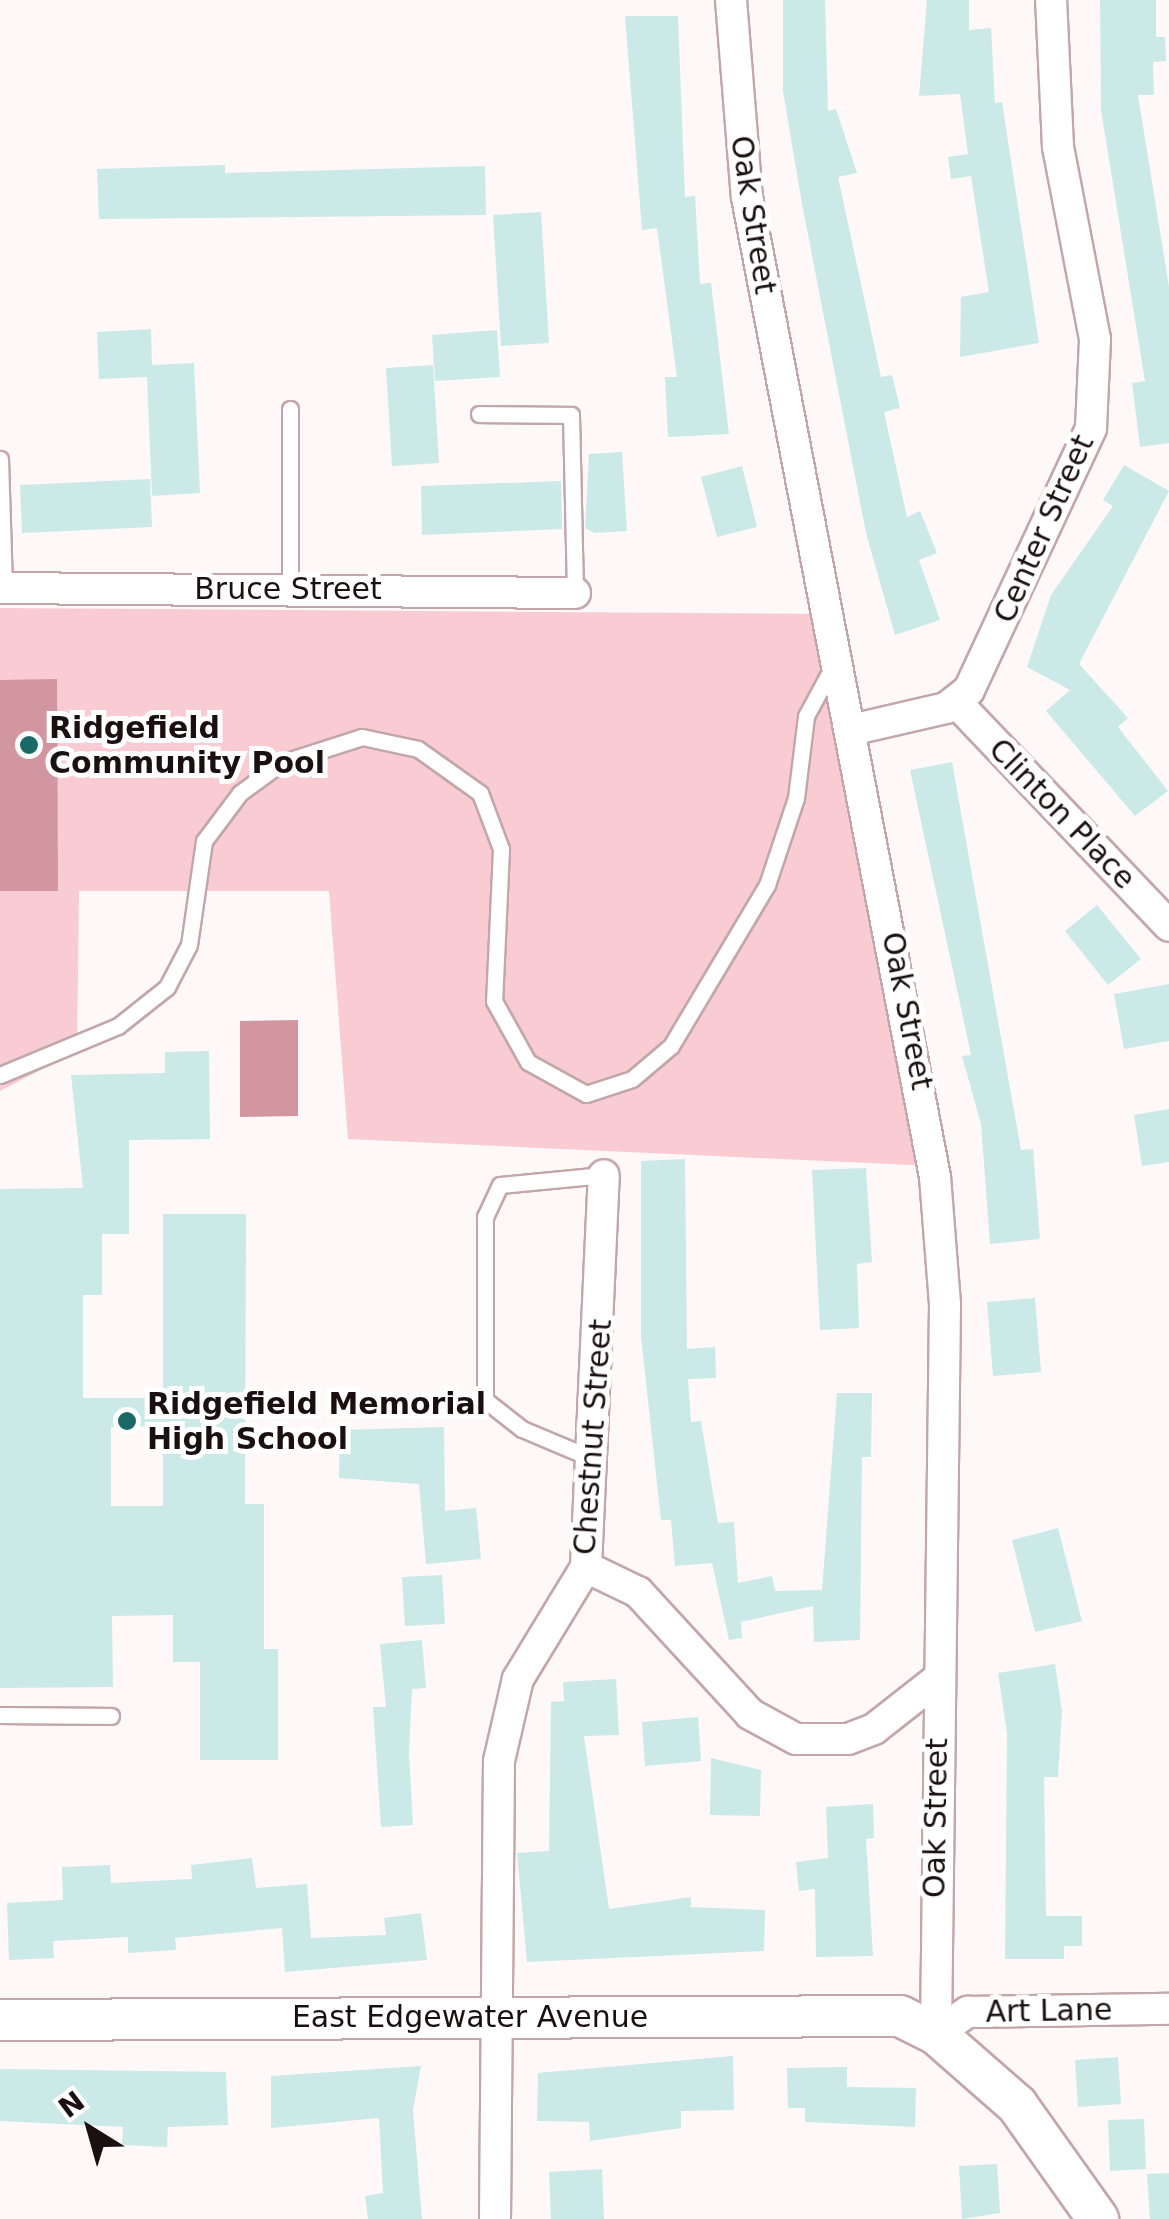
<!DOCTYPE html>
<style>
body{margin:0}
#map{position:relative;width:1169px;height:2219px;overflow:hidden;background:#fef8f8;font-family:"DejaVu Sans",sans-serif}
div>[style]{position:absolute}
.green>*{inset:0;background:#f9cbd2}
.water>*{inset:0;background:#d1969f}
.building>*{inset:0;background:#cbe9e7}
.roads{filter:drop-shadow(2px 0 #c2a7aa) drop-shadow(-2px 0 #c2a7aa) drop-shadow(0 2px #c2a7aa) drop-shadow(0 -2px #c2a7aa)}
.lane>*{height:15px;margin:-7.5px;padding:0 7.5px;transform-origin:7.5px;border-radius:7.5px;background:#fff}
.street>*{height:30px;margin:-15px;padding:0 15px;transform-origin:15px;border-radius:15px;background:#fff}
.secondary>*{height:40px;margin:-20px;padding:0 20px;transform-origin:20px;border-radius:20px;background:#fff}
.dots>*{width:28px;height:28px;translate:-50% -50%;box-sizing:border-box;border:5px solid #fff;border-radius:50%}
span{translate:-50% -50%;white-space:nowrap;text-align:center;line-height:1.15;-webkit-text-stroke:10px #fff;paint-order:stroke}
.street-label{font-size:30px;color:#1a1012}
.poi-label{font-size:30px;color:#1a1012;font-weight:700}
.left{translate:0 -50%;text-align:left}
.north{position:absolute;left:40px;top:2079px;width:100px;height:100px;-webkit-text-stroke:8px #fff;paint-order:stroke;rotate:323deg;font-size:28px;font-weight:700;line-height:40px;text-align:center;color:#1a1012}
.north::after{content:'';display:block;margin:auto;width:35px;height:45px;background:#1a1012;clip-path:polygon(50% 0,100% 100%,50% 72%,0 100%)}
</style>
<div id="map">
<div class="green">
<div style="clip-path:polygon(0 608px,837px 614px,933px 1166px,348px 1139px,329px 891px,79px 891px,77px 1051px,0 1091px)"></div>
</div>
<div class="water">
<div style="clip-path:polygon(57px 679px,58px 891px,0 891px,0 680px)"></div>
<div style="clip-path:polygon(298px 1020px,298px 1116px,240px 1117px,240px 1021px)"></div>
</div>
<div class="building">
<div style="clip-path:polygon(783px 0,825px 0,828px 111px,836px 109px,857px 173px,838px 177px,881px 377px,892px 375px,900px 408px,884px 412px,907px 517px,920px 511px,937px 553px,919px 560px,940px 620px,895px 635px,866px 533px,802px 204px,783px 91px)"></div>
<div style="clip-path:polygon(927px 0,969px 0,969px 30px,991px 28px,995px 103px,1002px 102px,1039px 343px,960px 357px,961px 297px,989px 292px,971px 176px,951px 179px,948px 157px,968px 154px,960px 94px,919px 96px)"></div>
<div style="clip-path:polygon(1100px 0,1156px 0,1156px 37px,1165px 37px,1166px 61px,1153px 62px,1154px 95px,1138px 95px,1169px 287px,1169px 443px,1140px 447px,1132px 383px,1145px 381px,1101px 110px)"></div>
<div style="clip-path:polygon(625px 16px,678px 16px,685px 197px,695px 196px,700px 284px,711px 283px,729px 434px,668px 437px,665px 377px,677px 377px,657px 228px,642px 230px)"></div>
<div style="clip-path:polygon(225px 165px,225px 173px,485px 166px,486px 215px,99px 219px,97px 169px)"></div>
<div style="clip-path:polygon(541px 212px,549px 343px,501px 346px,493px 215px)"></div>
<div style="clip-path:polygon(151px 329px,152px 365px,194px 363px,200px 493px,152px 496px,147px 377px,99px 379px,97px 332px)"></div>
<div style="clip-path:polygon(497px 330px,500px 377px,435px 381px,432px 335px)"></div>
<div style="clip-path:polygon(433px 365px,439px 463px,392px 466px,386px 368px)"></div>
<div style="clip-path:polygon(622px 452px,627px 531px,594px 533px,585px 528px,589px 454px)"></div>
<div style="clip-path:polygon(1124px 465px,1169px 491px,1079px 664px,1128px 718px,1118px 727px,1168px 791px,1135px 816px,1046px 711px,1070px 690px,1027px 667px,1051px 595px,1113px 506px,1103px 500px)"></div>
<div style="clip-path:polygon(742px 466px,757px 527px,717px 537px,701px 477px)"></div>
<div style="clip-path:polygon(150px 479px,152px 527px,22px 533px,20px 485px)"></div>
<div style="clip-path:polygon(561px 481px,562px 529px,422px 535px,421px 486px)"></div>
<div style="clip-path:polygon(952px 762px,1021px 1150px,1033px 1149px,1040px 1239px,990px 1244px,981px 1124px,962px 1056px,971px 1055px,910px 770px)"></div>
<div style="clip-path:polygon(1097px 905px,1141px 959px,1108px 985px,1065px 931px)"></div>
<div style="clip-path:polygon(1169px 984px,1169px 1041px,1124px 1049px,1114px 994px)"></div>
<div style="clip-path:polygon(evenodd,209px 1051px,210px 1139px,129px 1140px,129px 1234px,102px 1234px,102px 1295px,83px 1295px,83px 1398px,163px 1398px,163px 1214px,246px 1214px,245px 1504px,264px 1504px,264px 1649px,278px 1649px,278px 1760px,200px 1760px,200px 1662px,173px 1662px,173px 1615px,112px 1616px,113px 1687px,0 1688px,0 1189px,83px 1188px,71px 1075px,165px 1073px,165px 1052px,209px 1051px,163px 1426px,163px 1506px,111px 1506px,111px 1427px,163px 1426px)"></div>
<div style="clip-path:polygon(1169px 1109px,1169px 1162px,1142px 1166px,1134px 1115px)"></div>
<div style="clip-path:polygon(685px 1159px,687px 1349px,715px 1347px,716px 1378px,688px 1379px,691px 1422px,701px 1421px,718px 1523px,734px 1522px,738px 1583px,772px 1576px,775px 1591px,822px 1590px,837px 1393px,872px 1393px,871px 1457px,862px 1457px,860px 1640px,814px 1642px,813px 1606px,741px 1622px,742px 1638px,729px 1640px,712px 1563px,675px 1566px,671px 1520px,661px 1520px,641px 1336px,641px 1161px)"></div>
<div style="clip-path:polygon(866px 1168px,872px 1262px,857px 1264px,859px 1328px,820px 1330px,812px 1170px)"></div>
<div style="clip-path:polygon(1035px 1298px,1041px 1372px,993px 1376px,987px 1302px)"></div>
<div style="clip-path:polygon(444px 1427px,445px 1511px,476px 1508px,481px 1559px,426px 1564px,419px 1484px,339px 1478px,340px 1430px)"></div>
<div style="clip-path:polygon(1058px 1528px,1082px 1621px,1035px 1632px,1012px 1540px)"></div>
<div style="clip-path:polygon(442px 1575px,445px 1624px,405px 1626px,402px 1577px)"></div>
<div style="clip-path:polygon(422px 1640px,426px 1688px,412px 1689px,409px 1753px,413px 1825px,381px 1827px,373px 1707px,386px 1707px,380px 1644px)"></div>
<div style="clip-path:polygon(1055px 1664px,1062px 1711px,1058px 1777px,1044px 1777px,1046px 1916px,1082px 1916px,1082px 1946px,1064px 1946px,1064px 1959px,1005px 1959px,1007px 1733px,998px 1673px)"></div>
<div style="clip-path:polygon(616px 1679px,619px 1735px,584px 1736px,609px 1909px,691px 1897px,691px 1907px,765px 1910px,764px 1951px,527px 1962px,517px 1853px,549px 1851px,551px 1702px,564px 1701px,563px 1682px)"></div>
<div style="clip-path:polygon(698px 1717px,701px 1761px,645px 1766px,642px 1722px)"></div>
<div style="clip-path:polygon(711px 1758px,761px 1770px,760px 1816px,710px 1815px)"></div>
<div style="clip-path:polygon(873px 1804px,874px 1838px,866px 1839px,873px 1956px,816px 1957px,815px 1889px,799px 1891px,796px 1862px,828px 1858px,826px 1807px)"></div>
<div style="clip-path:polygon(252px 1858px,256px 1888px,307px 1884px,311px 1938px,386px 1935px,384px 1918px,421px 1913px,427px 1960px,285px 1972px,282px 1928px,175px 1938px,176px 1950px,128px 1953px,128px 1937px,53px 1941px,54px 1958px,9px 1960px,7px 1903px,63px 1900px,62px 1867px,110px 1865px,111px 1883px,192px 1879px,191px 1865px)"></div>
<div style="clip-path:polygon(733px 2056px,734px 2110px,681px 2111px,681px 2128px,590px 2141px,589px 2122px,537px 2121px,538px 2073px)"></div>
<div style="clip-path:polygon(1118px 2057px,1121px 2104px,1078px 2107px,1075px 2060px)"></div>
<div style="clip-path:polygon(421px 2066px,413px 2110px,422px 2219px,368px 2219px,365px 2196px,383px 2193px,379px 2118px,271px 2128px,271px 2076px)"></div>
<div style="clip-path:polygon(847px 2067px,847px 2087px,916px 2088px,915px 2127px,805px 2122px,805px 2108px,788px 2108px,787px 2068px)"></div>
<div style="clip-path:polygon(0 2069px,226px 2072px,228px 2125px,168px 2127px,167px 2147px,122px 2145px,123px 2127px,0 2121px)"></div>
<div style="clip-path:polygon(1144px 2119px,1146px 2169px,1110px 2171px,1108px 2120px)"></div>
<div style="clip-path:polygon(997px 2164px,1000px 2213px,962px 2219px,959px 2166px)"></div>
<div style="clip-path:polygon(602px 2169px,604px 2219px,551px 2219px,549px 2172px)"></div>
<div style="clip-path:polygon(1169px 2173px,1169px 2219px,1150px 2219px,1147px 2174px)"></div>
</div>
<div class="roads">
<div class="lane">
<div style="left:290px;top:409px;width:179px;rotate:90deg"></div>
<div style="left:479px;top:414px;width:92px;rotate:0.6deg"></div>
<div style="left:571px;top:415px;width:178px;rotate:88.7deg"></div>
<div style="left:0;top:459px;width:129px;rotate:88.2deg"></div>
<div style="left:0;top:1075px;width:128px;rotate:-22.6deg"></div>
<div style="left:118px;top:1026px;width:63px;rotate:-38.5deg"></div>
<div style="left:167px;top:987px;width:47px;rotate:-62.4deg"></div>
<div style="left:189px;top:945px;width:105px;rotate:-81.8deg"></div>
<div style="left:204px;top:841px;width:60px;rotate:-53.1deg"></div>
<div style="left:240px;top:793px;width:51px;rotate:-36.2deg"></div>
<div style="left:281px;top:763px;width:85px;rotate:-17.8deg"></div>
<div style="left:362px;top:737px;width:57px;rotate:12.1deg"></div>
<div style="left:418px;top:749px;width:76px;rotate:35.4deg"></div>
<div style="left:480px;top:793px;width:60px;rotate:69.4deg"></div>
<div style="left:501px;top:849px;width:152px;rotate:92.6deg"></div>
<div style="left:494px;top:1001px;width:70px;rotate:60.9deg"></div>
<div style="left:528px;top:1062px;width:66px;rotate:28.9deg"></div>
<div style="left:586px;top:1094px;width:48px;rotate:-18.1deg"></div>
<div style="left:632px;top:1079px;width:51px;rotate:-40.2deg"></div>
<div style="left:671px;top:1046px;width:187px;rotate:-59.2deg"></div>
<div style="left:767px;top:885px;width:92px;rotate:-71.6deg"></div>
<div style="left:796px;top:798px;width:83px;rotate:-83deg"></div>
<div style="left:806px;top:716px;width:57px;rotate:-61.6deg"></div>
<div style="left:591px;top:1458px;width:75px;rotate:-157.2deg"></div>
<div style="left:522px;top:1429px;width:47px;rotate:-141.9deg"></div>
<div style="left:485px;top:1400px;width:183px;rotate:-90deg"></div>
<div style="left:485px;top:1217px;width:35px;rotate:-65deg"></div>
<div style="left:500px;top:1185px;width:104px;rotate:-5.5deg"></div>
<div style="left:0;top:1715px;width:111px;rotate:0.5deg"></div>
</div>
<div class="street">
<div style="left:731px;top:0;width:198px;rotate:85.4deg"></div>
<div style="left:747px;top:197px;width:998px;rotate:79.14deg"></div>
<div style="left:935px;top:1177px;width:128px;rotate:85.5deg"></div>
<div style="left:945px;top:1305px;width:729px;rotate:90.71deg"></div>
<div style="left:936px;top:2034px;width:39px;rotate:-35deg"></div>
<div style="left:968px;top:2012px;width:201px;rotate:-0.9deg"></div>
<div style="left:0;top:588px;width:575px;rotate:0.5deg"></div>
<div style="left:956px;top:702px;width:309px;rotate:46.4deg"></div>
<div style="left:851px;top:730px;width:98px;rotate:-13deg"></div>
<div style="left:946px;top:708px;width:29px;rotate:-38deg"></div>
<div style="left:969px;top:690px;width:289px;rotate:-65deg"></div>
<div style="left:1091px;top:428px;width:89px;rotate:-87.4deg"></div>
<div style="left:1095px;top:339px;width:196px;rotate:-100.9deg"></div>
<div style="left:1058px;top:147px;width:147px;rotate:-92.7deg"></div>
<div style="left:586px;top:1567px;width:58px;rotate:25.7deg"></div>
<div style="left:638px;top:1592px;width:166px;rotate:47.4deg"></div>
<div style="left:750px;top:1714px;width:52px;rotate:28.5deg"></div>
<div style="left:796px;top:1739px;width:52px"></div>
<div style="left:848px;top:1739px;width:28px;rotate:-21deg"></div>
<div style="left:874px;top:1729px;width:83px;rotate:-38.1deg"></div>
<div style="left:495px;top:2219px;width:458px;rotate:-89.5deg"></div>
<div style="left:499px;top:1761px;width:84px;rotate:-77deg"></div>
<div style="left:518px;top:1679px;width:131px;rotate:-58.7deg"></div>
<div style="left:586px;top:1567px;width:392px;rotate:-87.4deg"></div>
</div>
<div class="secondary">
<div style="left:0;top:2020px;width:900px;rotate:-0.25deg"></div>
<div style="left:900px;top:2016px;width:40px;rotate:26.6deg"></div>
<div style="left:936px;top:2034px;width:108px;rotate:41.2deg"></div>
<div style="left:1017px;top:2105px;width:140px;rotate:54.6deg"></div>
</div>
</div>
<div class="dots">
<div style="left:29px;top:745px;background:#1b6967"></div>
<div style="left:127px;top:1421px;background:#1b6967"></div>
</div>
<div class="street-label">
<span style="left:753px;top:215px;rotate:81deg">Oak Street</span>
<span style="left:1044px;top:529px;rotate:-66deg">Center Street</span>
<span style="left:288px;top:589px">Bruce Street</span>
<span style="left:1062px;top:814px;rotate:46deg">Clinton Place</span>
<span style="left:907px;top:1011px;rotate:79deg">Oak Street</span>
<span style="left:593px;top:1437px;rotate:-86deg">Chestnut Street</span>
<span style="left:936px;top:1818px;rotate:-89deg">Oak Street</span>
<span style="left:1049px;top:2011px;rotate:-1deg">Art Lane</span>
<span style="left:470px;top:2017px">East Edgewater Avenue</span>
</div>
<div class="poi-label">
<span class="left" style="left:49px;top:745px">Ridgefield<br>Community Pool</span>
<span class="left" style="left:147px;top:1421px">Ridgefield Memorial<br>High School</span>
</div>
<div class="north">N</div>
</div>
